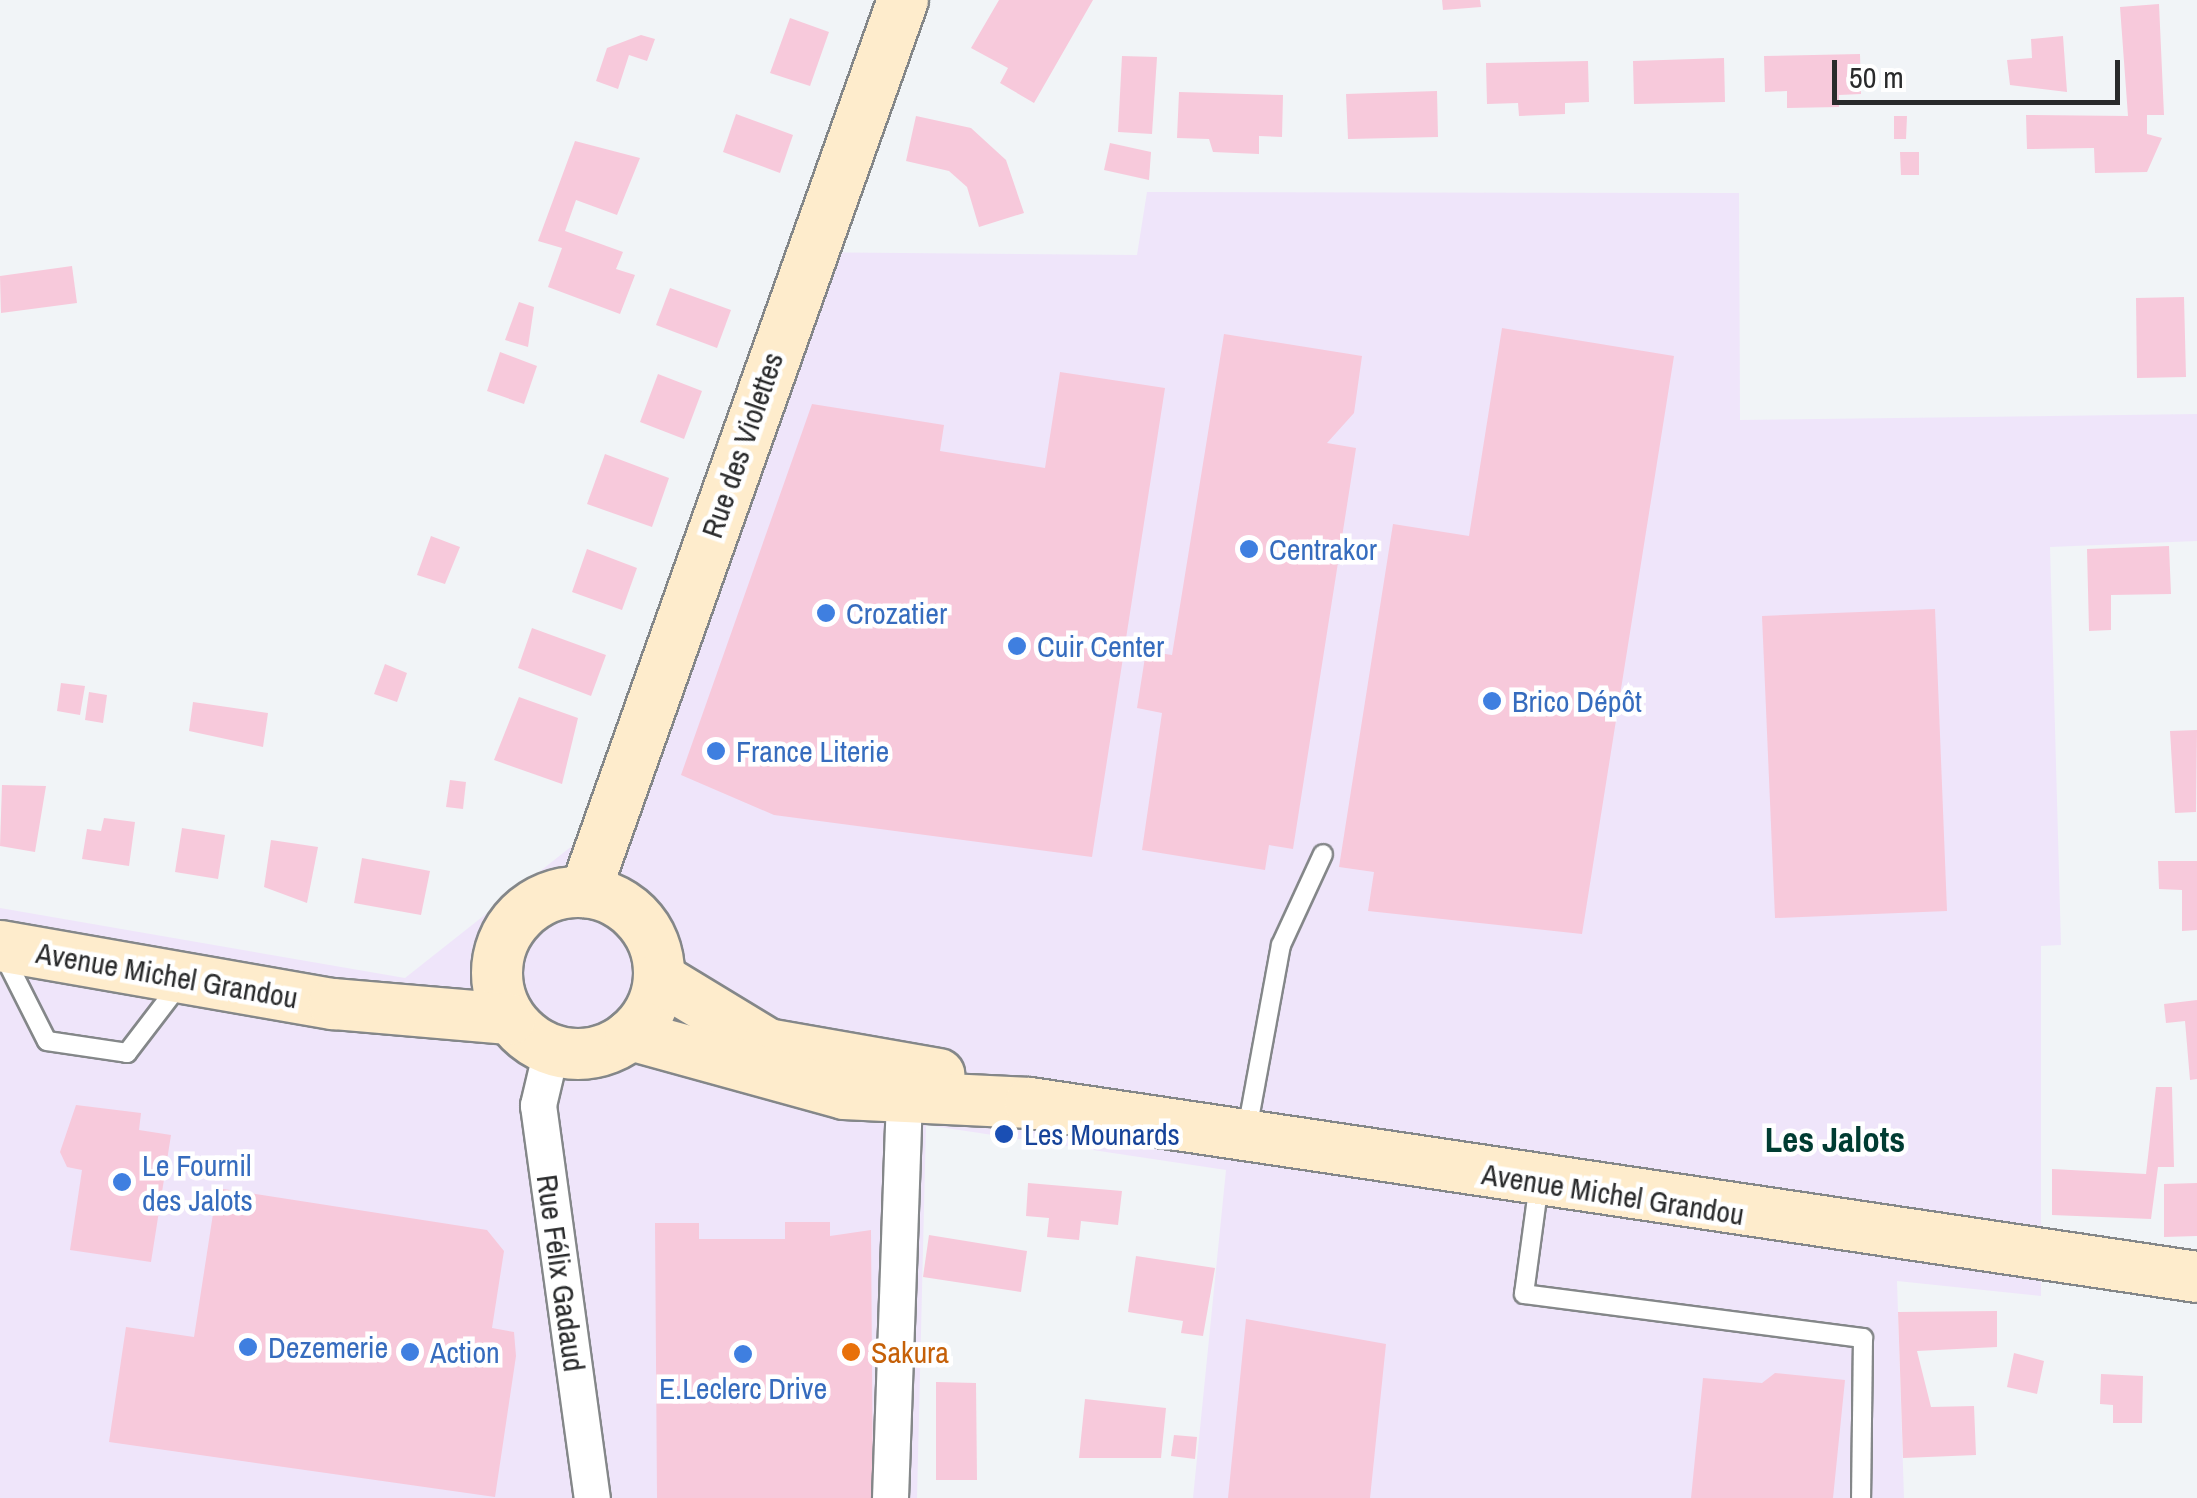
<!DOCTYPE html>
<meta charset="utf-8">
<style>
body{margin:0}
#map{position:relative;width:2197px;height:1498px;overflow:hidden;background:#f1f4f7;font-family:"Archivo Narrow",sans-serif}
div>[style]{position:absolute}
.commercial>*{inset:0;background:#efe5fa}
.building>*{inset:0;background:#f7c9db}
.roads{filter:drop-shadow(2px 0 #848789) drop-shadow(-2px 0 #848789) drop-shadow(0 2px #848789) drop-shadow(0 -2px #848789)}
.lane>*{height:18px;margin:-9px;padding:0 9px;transform-origin:9px;border-radius:9px;background:#fff}
.street>*{height:35px;margin:-17.5px;padding:0 17.5px;transform-origin:17.5px;border-radius:17.5px;background:#fff}
.secondary>*{height:50px;margin:-25px;padding:0 25px;transform-origin:25px;border-radius:25px;background:#feeccc}
.secondary>.ring{margin:-25px;padding:0;box-sizing:content-box;background:none;border:50px solid #feeccc;border-radius:50%}
.dots>*{width:28px;height:28px;translate:-50% -50%;box-sizing:border-box;border:5px solid #fff;border-radius:50%}
span{translate:-50% -50%;white-space:nowrap;text-align:center;line-height:1.15;-webkit-text-stroke:9px #fff;paint-order:stroke}
.street-label{font-size:30px;color:#292a2b}
.shop-label{font-size:30px;color:#366cbe}
.left{translate:0 -50%;text-align:left}
.transit-label{font-size:30px;color:#164399}
.food-label{font-size:30px;color:#c56008}
.quarter-label{font-size:35px;color:#003c32;font-weight:700}
.scale{position:absolute;left:1832px;top:60px;width:288px;height:45px;box-sizing:border-box;border:5px solid #292a2b;border-top:0;padding-left:12px;font-size:30px;line-height:35px;white-space:nowrap;color:#292a2b;-webkit-text-stroke:8px #fff;paint-order:stroke}
</style>
<div id="map">
<div class="commercial">
<div style="clip-path:polygon(1147px 192px,1739px 193px,1740px 420px,2197px 414px,2197px 541px,2050px 547px,2061px 945px,2041px 946px,2041px 1296px,1897px 1281px,1904px 1498px,1193px 1498px,1226px 1170px,926px 1125px,917px 1498px,0 1498px,0 908px,405px 978px,577px 842px,786px 252px,1137px 255px)"></div>
</div>
<div class="building">
<div style="clip-path:polygon(999px 0,1093px 0,1034px 103px,1000px 83px,1008px 68px,971px 48px)"></div>
<div style="clip-path:polygon(1442px 0,1480px 0,1481px 7px,1443px 10px)"></div>
<div style="clip-path:polygon(2159px 4px,2164px 115px,2147px 115px,2147px 134px,2162px 138px,2147px 172px,2095px 173px,2094px 148px,2027px 149px,2026px 115px,2128px 116px,2120px 7px)"></div>
<div style="clip-path:polygon(790px 18px,829px 32px,810px 86px,770px 73px)"></div>
<div style="clip-path:polygon(641px 35px,655px 39px,647px 61px,629px 55px,618px 89px,596px 81px,607px 48px)"></div>
<div style="clip-path:polygon(2063px 36px,2067px 92px,2010px 85px,2007px 60px,2032px 58px,2031px 39px)"></div>
<div style="clip-path:polygon(1860px 54px,1861px 94px,1839px 95px,1839px 107px,1787px 108px,1787px 91px,1765px 92px,1764px 56px)"></div>
<div style="clip-path:polygon(1122px 56px,1157px 57px,1152px 134px,1118px 132px)"></div>
<div style="clip-path:polygon(1724px 58px,1725px 102px,1634px 104px,1633px 61px)"></div>
<div style="clip-path:polygon(1588px 61px,1589px 102px,1565px 103px,1565px 114px,1519px 116px,1518px 103px,1487px 104px,1486px 63px)"></div>
<div style="clip-path:polygon(1437px 91px,1438px 137px,1348px 139px,1346px 94px)"></div>
<div style="clip-path:polygon(1179px 92px,1283px 95px,1282px 137px,1259px 136px,1259px 154px,1213px 152px,1209px 139px,1177px 138px)"></div>
<div style="clip-path:polygon(736px 114px,793px 135px,780px 173px,723px 152px)"></div>
<div style="clip-path:polygon(916px 116px,971px 128px,1006px 160px,1024px 213px,979px 227px,967px 187px,949px 171px,906px 161px)"></div>
<div style="clip-path:polygon(1894px 116px,1907px 116px,1906px 139px,1894px 139px)"></div>
<div style="clip-path:polygon(575px 141px,640px 158px,617px 215px,576px 200px,565px 231px,623px 252px,616px 269px,635px 275px,620px 314px,548px 287px,562px 248px,538px 241px)"></div>
<div style="clip-path:polygon(1110px 143px,1151px 152px,1149px 180px,1104px 170px)"></div>
<div style="clip-path:polygon(1900px 152px,1919px 152px,1919px 175px,1901px 175px)"></div>
<div style="clip-path:polygon(72px 266px,77px 303px,1px 313px,0 276px)"></div>
<div style="clip-path:polygon(670px 288px,731px 310px,717px 348px,656px 325px)"></div>
<div style="clip-path:polygon(2184px 297px,2186px 377px,2137px 378px,2136px 298px)"></div>
<div style="clip-path:polygon(519px 302px,534px 307px,528px 347px,505px 340px)"></div>
<div style="clip-path:polygon(1502px 328px,1674px 356px,1582px 934px,1368px 911px,1374px 872px,1339px 867px,1393px 524px,1469px 536px)"></div>
<div style="clip-path:polygon(1224px 334px,1362px 356px,1354px 413px,1327px 443px,1356px 448px,1293px 849px,1269px 845px,1265px 870px,1142px 850px,1162px 713px,1137px 708px,1146px 651px,1172px 655px)"></div>
<div style="clip-path:polygon(500px 352px,537px 366px,524px 404px,487px 391px)"></div>
<div style="clip-path:polygon(1060px 372px,1165px 388px,1092px 857px,774px 815px,681px 775px,812px 404px,944px 425px,940px 451px,1045px 468px)"></div>
<div style="clip-path:polygon(658px 374px,702px 391px,684px 439px,640px 422px)"></div>
<div style="clip-path:polygon(605px 454px,669px 478px,652px 527px,587px 504px)"></div>
<div style="clip-path:polygon(431px 536px,460px 547px,445px 584px,417px 575px)"></div>
<div style="clip-path:polygon(2169px 546px,2171px 594px,2111px 595px,2111px 630px,2089px 631px,2087px 549px)"></div>
<div style="clip-path:polygon(587px 549px,637px 568px,622px 610px,572px 592px)"></div>
<div style="clip-path:polygon(1935px 609px,1947px 911px,1775px 918px,1762px 616px)"></div>
<div style="clip-path:polygon(532px 628px,606px 655px,591px 696px,518px 668px)"></div>
<div style="clip-path:polygon(385px 664px,407px 673px,397px 702px,374px 694px)"></div>
<div style="clip-path:polygon(61px 683px,85px 686px,80px 715px,57px 711px)"></div>
<div style="clip-path:polygon(89px 692px,107px 695px,103px 723px,85px 720px)"></div>
<div style="clip-path:polygon(519px 697px,578px 718px,562px 784px,494px 760px)"></div>
<div style="clip-path:polygon(193px 702px,268px 713px,263px 747px,189px 731px)"></div>
<div style="clip-path:polygon(2197px 730px,2196px 812px,2175px 813px,2170px 731px)"></div>
<div style="clip-path:polygon(450px 780px,466px 782px,463px 809px,446px 807px)"></div>
<div style="clip-path:polygon(2px 785px,46px 786px,35px 852px,0 846px)"></div>
<div style="clip-path:polygon(104px 818px,135px 822px,129px 866px,82px 859px,87px 829px,101px 831px)"></div>
<div style="clip-path:polygon(182px 828px,225px 835px,218px 879px,175px 872px)"></div>
<div style="clip-path:polygon(271px 840px,318px 847px,307px 903px,264px 887px)"></div>
<div style="clip-path:polygon(362px 858px,430px 871px,421px 915px,354px 903px)"></div>
<div style="clip-path:polygon(2158px 861px,2197px 861px,2197px 930px,2182px 931px,2182px 890px,2159px 889px)"></div>
<div style="clip-path:polygon(2197px 1000px,2197px 1079px,2190px 1080px,2185px 1021px,2166px 1023px,2164px 1004px)"></div>
<div style="clip-path:polygon(2156px 1087px,2172px 1087px,2174px 1167px,2158px 1167px,2151px 1219px,2052px 1215px,2052px 1169px,2146px 1174px)"></div>
<div style="clip-path:polygon(76px 1105px,141px 1113px,139px 1130px,171px 1135px,151px 1262px,70px 1250px,82px 1170px,67px 1167px,60px 1152px)"></div>
<div style="clip-path:polygon(1028px 1183px,1122px 1191px,1118px 1225px,1081px 1221px,1079px 1240px,1047px 1237px,1049px 1218px,1026px 1216px)"></div>
<div style="clip-path:polygon(2197px 1183px,2197px 1236px,2164px 1237px,2164px 1184px)"></div>
<div style="clip-path:polygon(217px 1188px,487px 1230px,504px 1251px,492px 1328px,514px 1332px,516px 1356px,495px 1497px,109px 1442px,126px 1327px,194px 1337px)"></div>
<div style="clip-path:polygon(785px 1222px,830px 1222px,830px 1236px,871px 1230px,873px 1498px,657px 1498px,655px 1223px,699px 1223px,699px 1239px,785px 1239px)"></div>
<div style="clip-path:polygon(929px 1235px,1027px 1251px,1021px 1292px,923px 1277px)"></div>
<div style="clip-path:polygon(1136px 1256px,1215px 1268px,1203px 1336px,1181px 1333px,1183px 1321px,1128px 1312px)"></div>
<div style="clip-path:polygon(1997px 1311px,1997px 1347px,1917px 1351px,1931px 1407px,1974px 1406px,1976px 1455px,1903px 1458px,1898px 1312px)"></div>
<div style="clip-path:polygon(1246px 1319px,1386px 1344px,1370px 1498px,1228px 1498px)"></div>
<div style="clip-path:polygon(2014px 1353px,2044px 1361px,2037px 1394px,2007px 1387px)"></div>
<div style="clip-path:polygon(1775px 1373px,1845px 1380px,1833px 1498px,1691px 1498px,1703px 1378px,1762px 1383px)"></div>
<div style="clip-path:polygon(2101px 1374px,2143px 1376px,2142px 1423px,2113px 1423px,2113px 1405px,2100px 1404px)"></div>
<div style="clip-path:polygon(936px 1382px,976px 1383px,977px 1480px,936px 1480px)"></div>
<div style="clip-path:polygon(1085px 1399px,1166px 1408px,1161px 1458px,1079px 1458px)"></div>
<div style="clip-path:polygon(1174px 1435px,1197px 1437px,1195px 1459px,1171px 1456px)"></div>
</div>
<div class="roads">
<div class="lane">
<div style="left:3px;top:954px;width:97px;rotate:63.2deg"></div>
<div style="left:47px;top:1041px;width:81px;rotate:8.5deg"></div>
<div style="left:127px;top:1053px;width:91px;rotate:-52.6deg"></div>
<div style="left:1247px;top:1130px;width:188px;rotate:-79.6deg"></div>
<div style="left:1281px;top:945px;width:100px;rotate:-65.2deg"></div>
<div style="left:1539px;top:1183px;width:112px;rotate:97.7deg"></div>
<div style="left:1524px;top:1294px;width:342px;rotate:7.4deg"></div>
<div style="left:1863px;top:1338px;width:160px;rotate:90.7deg"></div>
</div>
<div class="street">
<div style="left:551px;top:1050px;width:57px;rotate:103.3deg"></div>
<div style="left:538px;top:1105px;width:397px;rotate:82.2deg"></div>
<div style="left:890px;top:1498px;width:403px;rotate:-88deg"></div>
</div>
<div class="secondary">
<div style="left:585px;top:892px;width:947px;rotate:-70.38deg"></div>
<div class="ring" style="left:497px;top:892px;width:112px;height:112px"></div>
<div style="left:0;top:946px;width:339px;rotate:9.9deg"></div>
<div style="left:334px;top:1004px;width:177px;rotate:4.9deg"></div>
<div style="left:659px;top:978px;width:127px;rotate:31.2deg"></div>
<div style="left:768px;top:1044px;width:174px;rotate:10deg"></div>
<div style="left:630px;top:1035px;width:222px;rotate:15.4deg"></div>
<div style="left:844px;top:1094px;width:186px;rotate:2.8deg"></div>
<div style="left:1030px;top:1103px;width:1180px;rotate:8.48deg"></div>
</div>
</div>
<div class="dots">
<div style="left:1249px;top:549px;background:#3f7fe0"></div>
<div style="left:826px;top:613px;background:#3f7fe0"></div>
<div style="left:1017px;top:646px;background:#3f7fe0"></div>
<div style="left:1492px;top:701px;background:#3f7fe0"></div>
<div style="left:716px;top:751px;background:#3f7fe0"></div>
<div style="left:1004px;top:1134px;background:#1a4fb4"></div>
<div style="left:122px;top:1182px;background:#3f7fe0"></div>
<div style="left:248px;top:1347px;background:#3f7fe0"></div>
<div style="left:410px;top:1352px;background:#3f7fe0"></div>
<div style="left:851px;top:1352px;background:#e8710a"></div>
<div style="left:743px;top:1354px;background:#3f7fe0"></div>
</div>
<div class="street-label">
<span style="left:742px;top:445px;rotate:-71deg">Rue des Violettes</span>
<span style="left:167px;top:975px;rotate:10deg">Avenue Michel Grandou</span>
<span style="left:1613px;top:1194px;rotate:9deg">Avenue Michel Grandou</span>
<span style="left:561px;top:1273px;rotate:82deg">Rue Félix Gadaud</span>
</div>
<div class="shop-label">
<span class="left" style="left:1269px;top:549px">Centrakor</span>
<span class="left" style="left:846px;top:613px">Crozatier</span>
<span class="left" style="left:1037px;top:646px">Cuir Center</span>
<span class="left" style="left:1512px;top:701px">Brico Dépôt</span>
<span class="left" style="left:736px;top:751px">France Literie</span>
<span class="left" style="left:142px;top:1182px">Le Fournil<br>des Jalots</span>
<span class="left" style="left:268px;top:1347px">Dezemerie</span>
<span class="left" style="left:430px;top:1352px">Action</span>
<span style="left:743px;top:1388px">E.Leclerc Drive</span>
</div>
<div class="transit-label">
<span class="left" style="left:1024px;top:1134px">Les Mounards</span>
</div>
<div class="food-label">
<span class="left" style="left:871px;top:1352px">Sakura</span>
</div>
<div class="quarter-label">
<span style="left:1835px;top:1140px">Les Jalots</span>
</div>
<div class="scale">50 m</div>
</div>
